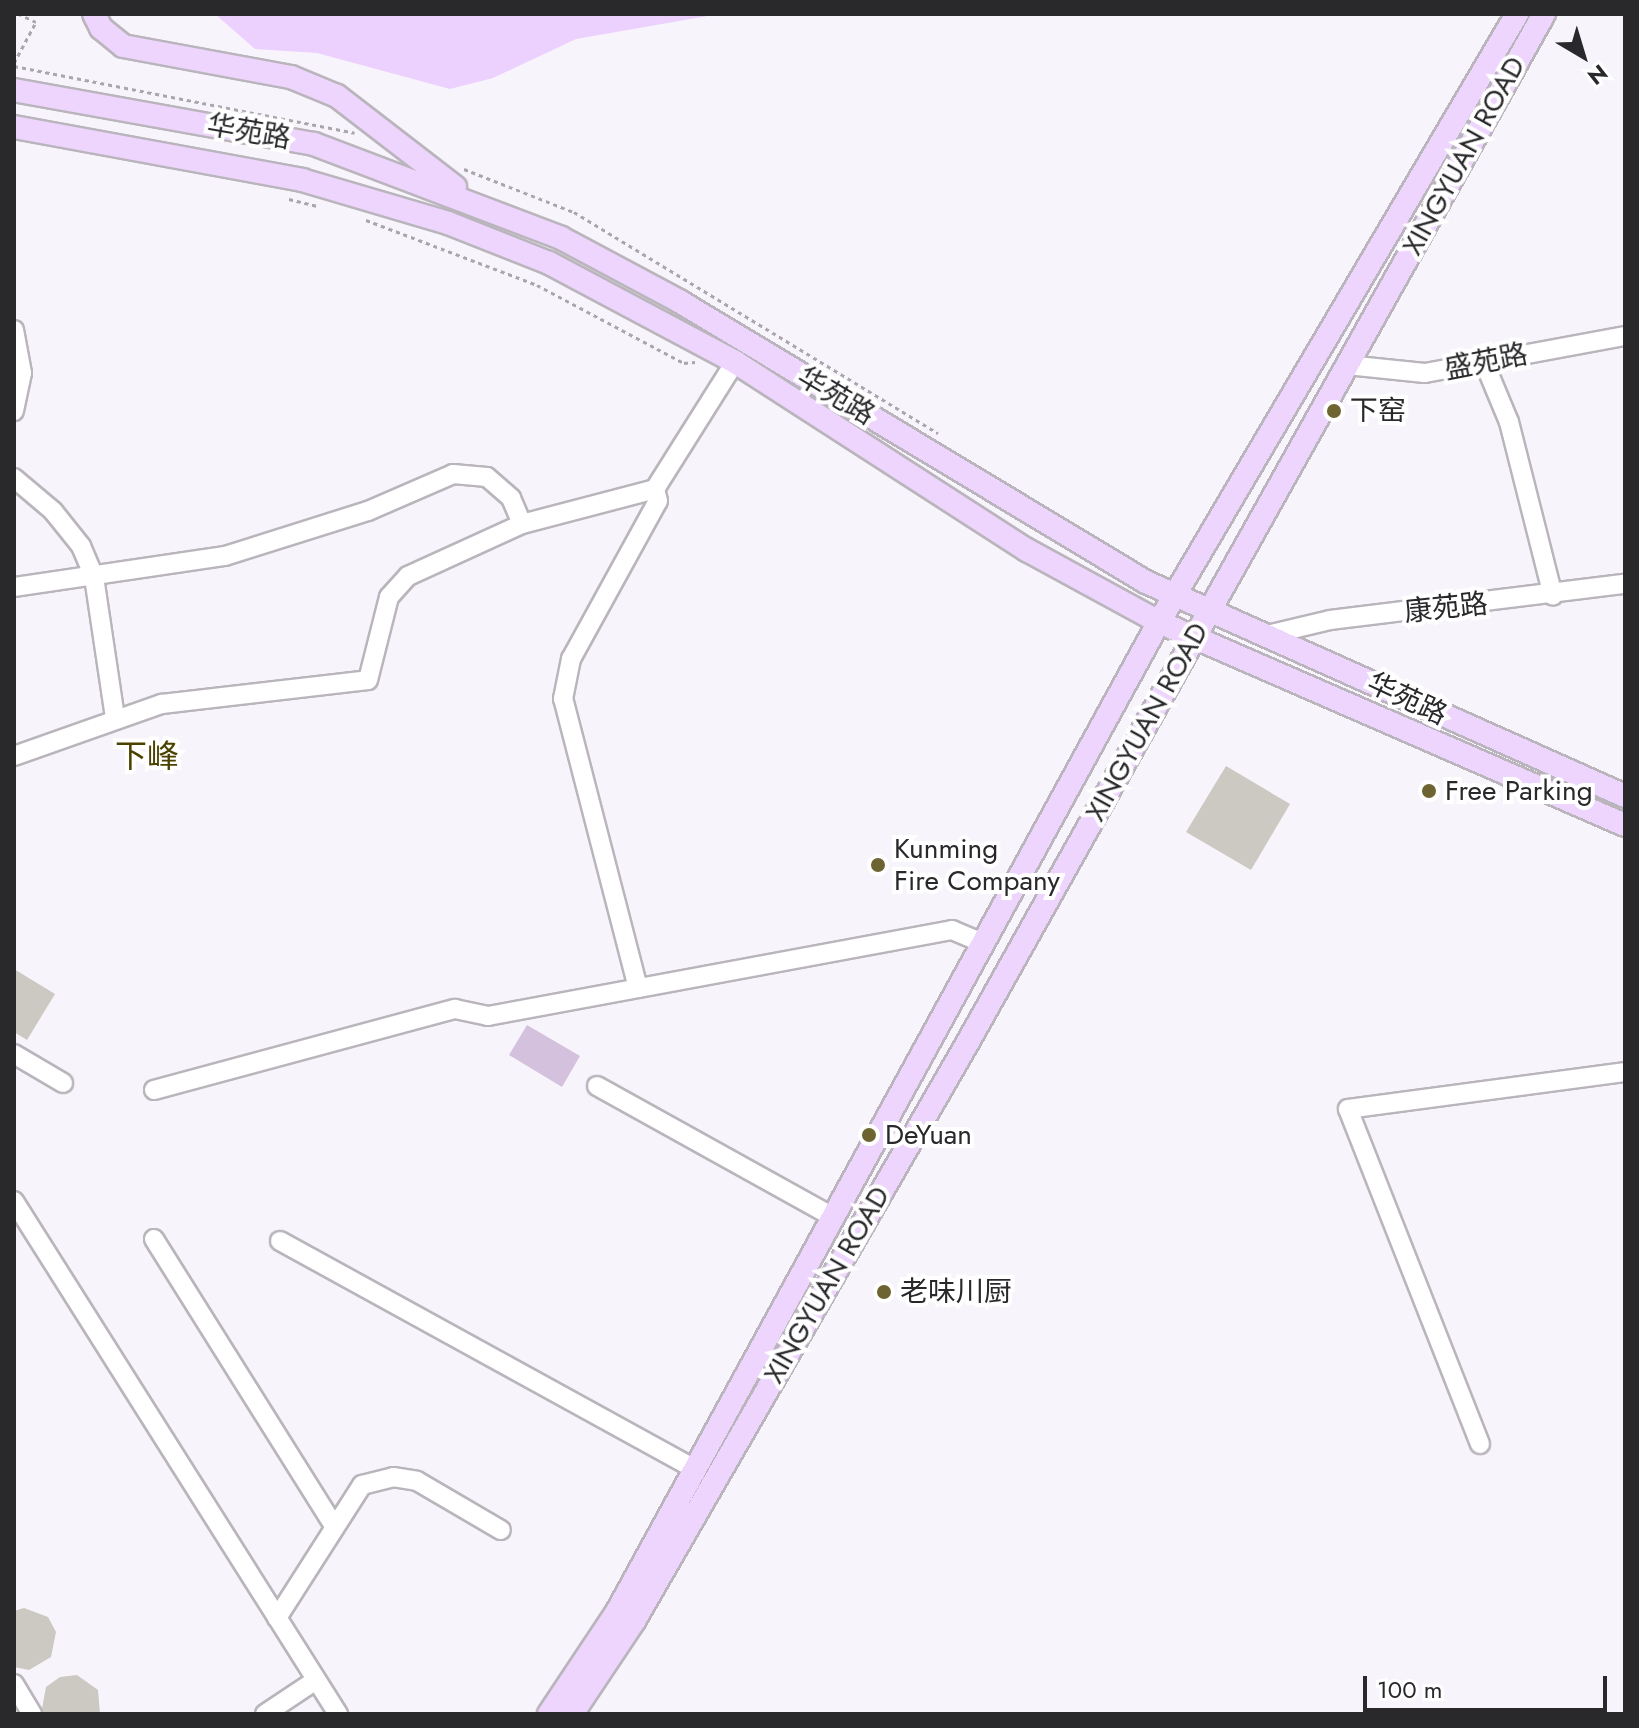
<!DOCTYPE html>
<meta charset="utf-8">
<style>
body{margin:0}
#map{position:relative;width:1639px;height:1728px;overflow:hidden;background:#f8f4fb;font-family:Jost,"Noto Sans SC",sans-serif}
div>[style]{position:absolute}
.green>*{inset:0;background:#d3c1dd}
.water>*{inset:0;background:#ecd0fd}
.building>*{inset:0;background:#cbc9c1}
.path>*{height:3px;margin-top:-1.5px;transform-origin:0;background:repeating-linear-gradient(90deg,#aaa7ac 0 4px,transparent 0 8px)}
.roads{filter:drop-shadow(2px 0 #bab5bc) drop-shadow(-2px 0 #bab5bc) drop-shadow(0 2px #bab5bc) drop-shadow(0 -2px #bab5bc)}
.minor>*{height:18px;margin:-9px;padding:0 9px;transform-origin:9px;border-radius:9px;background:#fff}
.major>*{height:22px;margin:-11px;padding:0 11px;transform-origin:11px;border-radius:11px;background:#eed5fd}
.dots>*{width:22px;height:22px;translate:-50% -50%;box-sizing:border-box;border:4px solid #fff;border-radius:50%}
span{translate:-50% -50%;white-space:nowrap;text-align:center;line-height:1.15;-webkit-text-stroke:8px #fff;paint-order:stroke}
.street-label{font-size:28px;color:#29282b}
.poi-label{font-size:28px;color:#29282b}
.left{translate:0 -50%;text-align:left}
.quarter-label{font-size:32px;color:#4c4200}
.frame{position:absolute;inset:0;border:16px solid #29282b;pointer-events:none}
.north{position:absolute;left:1543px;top:16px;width:80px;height:80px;-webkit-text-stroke:6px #fff;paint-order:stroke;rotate:142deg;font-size:22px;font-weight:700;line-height:32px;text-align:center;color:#29282b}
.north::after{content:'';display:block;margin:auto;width:28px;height:36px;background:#29282b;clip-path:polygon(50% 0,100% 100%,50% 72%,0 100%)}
.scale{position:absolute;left:1363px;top:1676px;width:244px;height:36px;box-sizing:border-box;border:4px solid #29282b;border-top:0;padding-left:10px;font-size:24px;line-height:28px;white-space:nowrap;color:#29282b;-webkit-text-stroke:6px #fff;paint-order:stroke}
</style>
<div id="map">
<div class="green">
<div style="clip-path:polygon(527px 1025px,580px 1056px,562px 1087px,509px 1055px)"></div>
</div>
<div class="water">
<div style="clip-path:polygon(215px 14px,719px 14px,576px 39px,493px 78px,450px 89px,317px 53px,255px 49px)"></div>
</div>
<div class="building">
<div style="clip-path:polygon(1226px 766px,1290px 804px,1251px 870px,1186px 832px)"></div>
<div style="clip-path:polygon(14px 969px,55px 994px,27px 1040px,14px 1032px)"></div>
<div style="clip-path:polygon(24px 1608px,48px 1617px,56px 1632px,51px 1657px,29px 1670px,14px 1667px,14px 1611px)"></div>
<div style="clip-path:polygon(77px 1675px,98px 1690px,100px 1714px,41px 1714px,46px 1687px,60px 1677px)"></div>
</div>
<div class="path">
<div style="left:14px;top:63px;width:47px;rotate:-61.8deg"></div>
<div style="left:36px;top:22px;width:19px;rotate:-155deg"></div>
<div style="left:14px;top:66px;width:347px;rotate:11.1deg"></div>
<div style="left:464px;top:169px;width:118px;rotate:21.4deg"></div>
<div style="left:574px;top:212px;width:426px;rotate:31.3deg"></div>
<div style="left:289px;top:199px;width:29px;rotate:14deg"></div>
<div style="left:366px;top:220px;width:183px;rotate:20.8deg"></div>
<div style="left:537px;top:285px;width:166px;rotate:28deg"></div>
<div style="left:684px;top:363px;width:11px;rotate:-5deg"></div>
</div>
<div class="roads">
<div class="minor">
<div style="left:14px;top:330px;width:44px;rotate:79.5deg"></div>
<div style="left:22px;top:373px;width:39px;rotate:102deg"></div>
<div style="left:1484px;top:362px;width:65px;rotate:67.4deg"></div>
<div style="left:1509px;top:422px;width:179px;rotate:75.8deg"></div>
<div style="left:1347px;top:365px;width:78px;rotate:5.9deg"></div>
<div style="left:1425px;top:373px;width:203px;rotate:-10.5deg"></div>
<div style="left:14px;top:478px;width:51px;rotate:40.2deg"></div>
<div style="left:53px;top:511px;width:45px;rotate:51.3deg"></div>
<div style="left:81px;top:546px;width:34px;rotate:67deg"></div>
<div style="left:94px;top:577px;width:142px;rotate:81.5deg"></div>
<div style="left:14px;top:587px;width:213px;rotate:-8.4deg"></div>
<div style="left:225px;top:556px;width:150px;rotate:-17.5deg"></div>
<div style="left:368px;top:511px;width:93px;rotate:-23.5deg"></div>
<div style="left:453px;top:474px;width:34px;rotate:5deg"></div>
<div style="left:487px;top:477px;width:32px;rotate:41deg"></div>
<div style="left:511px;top:498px;width:28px;rotate:67deg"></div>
<div style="left:522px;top:524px;width:138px;rotate:-14.7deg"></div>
<div style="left:655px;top:489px;width:150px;rotate:-57.8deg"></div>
<div style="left:1267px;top:635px;width:65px;rotate:-13.4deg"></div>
<div style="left:1330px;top:620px;width:297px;rotate:-7deg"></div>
<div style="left:14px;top:756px;width:157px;rotate:-19.4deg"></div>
<div style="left:162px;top:704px;width:207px;rotate:-6.6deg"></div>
<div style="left:368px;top:680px;width:86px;rotate:-75.8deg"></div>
<div style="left:389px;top:597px;width:28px;rotate:-48deg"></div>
<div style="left:408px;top:576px;width:125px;rotate:-24.5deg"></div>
<div style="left:638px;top:988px;width:299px;rotate:-104.5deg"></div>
<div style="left:563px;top:699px;width:41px;rotate:-78.7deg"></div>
<div style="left:571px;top:659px;width:180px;rotate:-61.2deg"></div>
<div style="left:658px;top:501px;width:12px;rotate:-104deg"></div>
<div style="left:14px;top:1054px;width:57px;rotate:30.6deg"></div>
<div style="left:597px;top:1086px;width:270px;rotate:29deg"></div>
<div style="left:154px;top:1090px;width:312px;rotate:-15.1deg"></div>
<div style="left:455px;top:1009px;width:34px;rotate:12deg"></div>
<div style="left:488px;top:1016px;width:472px;rotate:-10.5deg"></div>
<div style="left:952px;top:930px;width:34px;rotate:23deg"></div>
<div style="left:14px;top:1201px;width:607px;rotate:57.72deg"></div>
<div style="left:154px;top:1239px;width:340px;rotate:57.9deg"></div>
<div style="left:280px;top:1241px;width:474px;rotate:28.8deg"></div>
<div style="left:1480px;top:1444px;width:360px;rotate:-111.5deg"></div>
<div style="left:1348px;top:1109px;width:279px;rotate:-7.6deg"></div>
<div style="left:277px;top:1618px;width:158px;rotate:-57.4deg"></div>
<div style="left:362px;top:1485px;width:32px;rotate:-14deg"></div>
<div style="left:393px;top:1477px;width:24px;rotate:9deg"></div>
<div style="left:417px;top:1481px;width:97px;rotate:30.3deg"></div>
<div style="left:14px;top:1684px;width:35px;rotate:59deg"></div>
<div style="left:265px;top:1714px;width:61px;rotate:-33.7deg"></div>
</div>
<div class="major">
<div style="left:94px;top:14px;width:16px;rotate:63deg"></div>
<div style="left:101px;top:28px;width:28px;rotate:39deg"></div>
<div style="left:123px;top:46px;width:171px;rotate:10.5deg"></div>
<div style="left:291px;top:77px;width:50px;rotate:22.4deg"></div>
<div style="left:337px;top:96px;width:149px;rotate:37.6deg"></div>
<div style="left:14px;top:90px;width:305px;rotate:10.2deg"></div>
<div style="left:314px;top:144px;width:264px;rotate:20.8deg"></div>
<div style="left:561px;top:238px;width:134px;rotate:28.1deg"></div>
<div style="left:679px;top:301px;width:545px;rotate:31.04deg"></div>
<div style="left:1146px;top:582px;width:525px;rotate:24.07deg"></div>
<div style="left:14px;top:127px;width:293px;rotate:10.4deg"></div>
<div style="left:302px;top:180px;width:152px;rotate:16.4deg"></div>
<div style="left:448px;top:223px;width:109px;rotate:21.6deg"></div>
<div style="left:549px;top:263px;width:211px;rotate:28deg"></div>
<div style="left:735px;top:362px;width:347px;rotate:32.8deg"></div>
<div style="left:1027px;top:550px;width:150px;rotate:28.6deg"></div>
<div style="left:1159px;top:622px;width:508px;rotate:23.54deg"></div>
<div style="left:549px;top:1714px;width:125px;rotate:-56.4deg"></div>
<div style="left:618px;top:1610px;width:1126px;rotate:-61.3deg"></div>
<div style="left:1159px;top:622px;width:706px;rotate:-59.51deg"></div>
<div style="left:572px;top:1714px;width:112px;rotate:-56.3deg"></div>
<div style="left:634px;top:1621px;width:668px;rotate:-60.02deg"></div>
<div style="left:968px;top:1042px;width:1178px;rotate:-60.74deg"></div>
</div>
</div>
<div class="dots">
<div style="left:1334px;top:411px;background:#6d6431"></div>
<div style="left:1429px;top:791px;background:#6d6431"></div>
<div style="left:878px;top:865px;background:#6d6431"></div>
<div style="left:869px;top:1135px;background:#6d6431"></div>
<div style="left:884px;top:1292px;background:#6d6431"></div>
</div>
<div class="street-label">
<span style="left:249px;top:132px;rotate:10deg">华苑路</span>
<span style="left:1464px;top:156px;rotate:-61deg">XINGYUAN ROAD</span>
<span style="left:1486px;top:362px;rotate:-11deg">盛苑路</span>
<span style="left:836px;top:396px;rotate:31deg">华苑路</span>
<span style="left:1446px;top:608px;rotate:-6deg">康苑路</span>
<span style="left:1407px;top:699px;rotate:25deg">华苑路</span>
<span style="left:1147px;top:722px;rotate:-61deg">XINGYUAN ROAD</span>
<span style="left:827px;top:1285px;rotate:-60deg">XINGYUAN ROAD</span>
</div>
<div class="poi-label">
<span class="left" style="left:1350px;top:411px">下窑</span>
<span class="left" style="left:1445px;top:791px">Free Parking</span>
<span class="left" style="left:894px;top:865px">Kunming<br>Fire Company</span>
<span class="left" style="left:885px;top:1135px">DeYuan</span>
<span class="left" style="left:900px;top:1292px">老味川厨</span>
</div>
<div class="quarter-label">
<span style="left:147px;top:756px">下峰</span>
</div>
<div class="frame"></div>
<div class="north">N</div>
<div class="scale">100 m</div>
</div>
